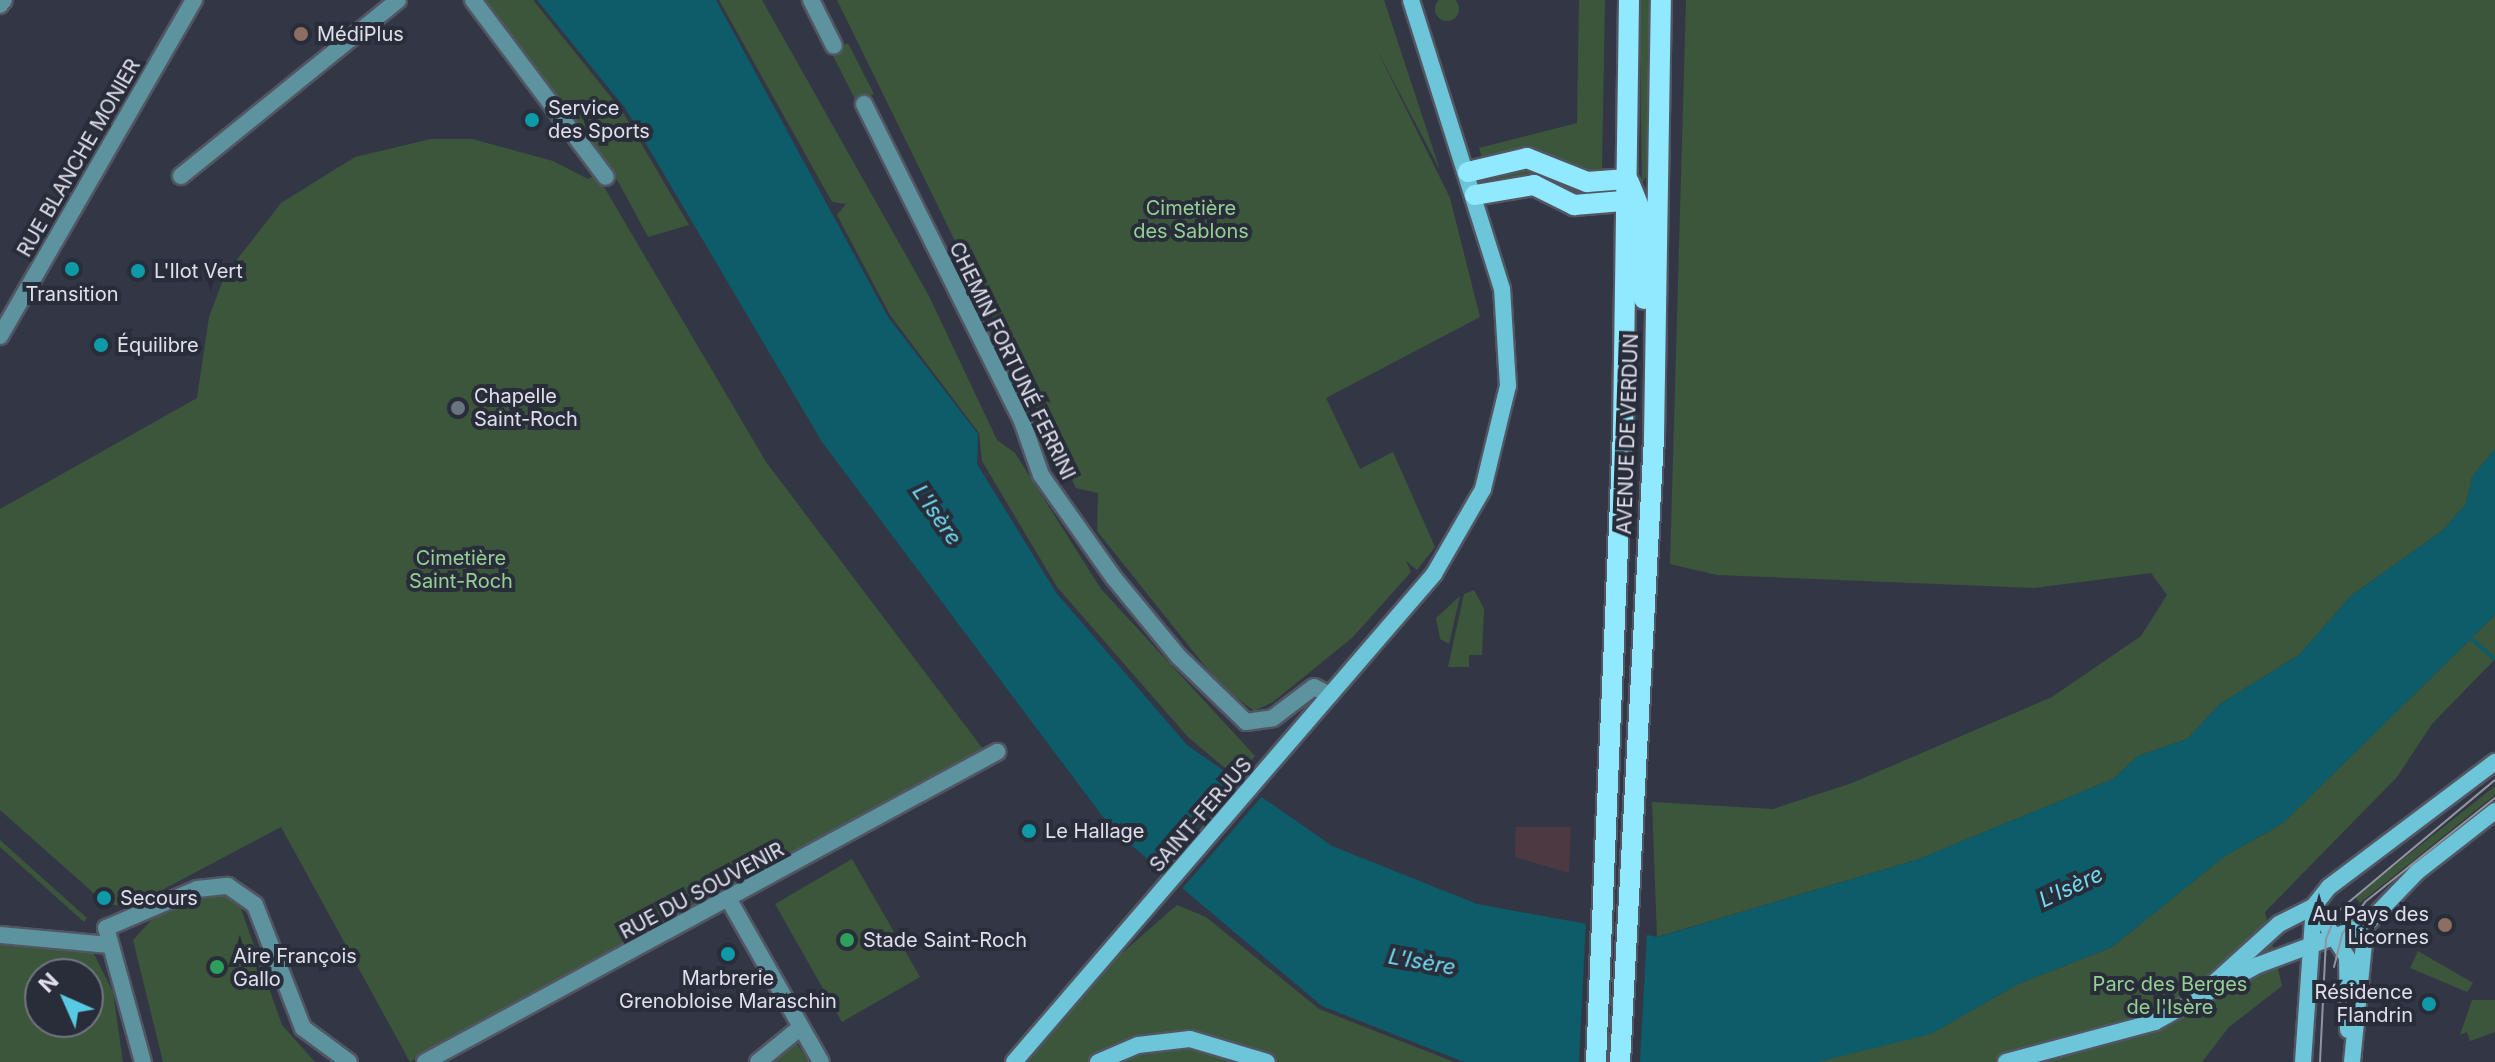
<!DOCTYPE html>
<meta charset="utf-8">
<style>
body{margin:0}
#map{position:relative;width:2495px;height:1062px;overflow:hidden;background:#333745;font-family:Inter,sans-serif}
div>[style]{position:absolute}
.industrial>*{inset:0;background:#4c3941}
.green>*{inset:0;background:#3b563a}
.round{border-radius:50%}
.water>*{inset:0;background:#0d5c69}
.pier>*{inset:0;background:#333745}
.stream>*{height:4px;margin:-2px;padding:0 2px;transform-origin:2px;border-radius:2px;background:#0d5c69}
.roads{filter:drop-shadow(2px 0 #525663) drop-shadow(-2px 0 #525663) drop-shadow(0 2px #525663) drop-shadow(0 -2px #525663)}
.street>*{height:16px;margin:-8px;padding:0 8px;transform-origin:8px;border-radius:8px;background:#5d929f}
.secondary>*{height:16px;margin:-8px;padding:0 8px;transform-origin:8px;border-radius:8px;background:#6cc5d9}
.primary>*{height:20px;margin:-10px;padding:0 10px;transform-origin:10px;border-radius:10px;background:#90e9fe}
.tram>*{height:2px;margin:-1px;padding:0 1px;transform-origin:1px;border-radius:1px;background:#91949f}
.dots>*{width:22px;height:22px;translate:-50% -50%;box-sizing:border-box;border:4px solid #292d3a;border-radius:50%}
span{translate:-50% -50%;white-space:nowrap;text-align:center;line-height:1.15;-webkit-text-stroke:8px #292d3a;paint-order:stroke}
.poi-label{font-size:20px;color:#dee1ea}
.left{translate:0 -50%;text-align:left}
.right{translate:-100% -50%;text-align:right}
.street-label{font-size:20px;color:#dee1ea}
.park-label{font-size:20px;color:#95cf94}
.water-label{font-size:22px;color:#70dbf0;font-style:italic}
.north{position:absolute;left:24px;top:958px;width:80px;height:80px;box-sizing:border-box;background:#292d3a;border:2px solid #717580;border-radius:50%;rotate:315deg;font-size:22px;font-weight:700;line-height:32px;text-align:center;color:#dee1ea}
.north::after{content:'';display:block;margin:auto;width:28px;height:36px;background:#57c9e2;clip-path:polygon(50% 0,100% 100%,50% 72%,0 100%)}
</style>
<div id="map">
<div class="industrial">
<div style="clip-path:polygon(1516px 827px,1571px 827px,1569px 873px,1515px 857px)"></div>
</div>
<div class="green">
<div class="round" style="left:1435px;top:-3px;width:24px;height:24px"></div>
<div style="clip-path:polygon(485px 0,533px 0,622px 111px,689px 225px,648px 237px,619px 183px)"></div>
<div style="clip-path:polygon(719px 0,762px 0,929px 296px,997px 440px,1015px 453px,1101px 589px,1255px 756px,1237px 778px,1188px 737px,1057px 587px,982px 461px,979px 433px,890px 315px,837px 215px,846px 204px,832px 202px)"></div>
<div style="clip-path:polygon(837px 0,1384px 0,1440px 170px,1376px 48px,1450px 198px,1480px 317px,1326px 398px,1360px 469px,1393px 452px,1435px 547px,1417px 570px,1406px 561px,1411px 572px,1353px 637px,1273px 702px,1254px 711px,1220px 685px,1097px 531px,1098px 493px,1076px 488px)"></div>
<div style="clip-path:polygon(1579px 0,1605px 0,1602px 170px,1484px 163px,1479px 148px,1577px 123px)"></div>
<div style="clip-path:polygon(1639px 0,1651px 0,1651px 169px,1642px 183px)"></div>
<div style="clip-path:polygon(1686px 0,2495px 0,2495px 449px,2472px 477px,2466px 504px,2442px 531px,2352px 595px,2299px 655px,2220px 704px,2187px 739px,2138px 756px,2113px 779px,1919px 859px,1657px 937px,1652px 802px,1773px 809px,1852px 783px,2052px 697px,2141px 636px,2167px 595px,2151px 573px,2034px 588px,1717px 575px,1670px 564px)"></div>
<div style="clip-path:polygon(848px 43px,874px 94px,857px 103px,831px 52px)"></div>
<div style="clip-path:polygon(431px 139px,472px 139px,553px 161px,588px 179px,597px 175px,766px 462px,983px 749px,410px 1062px,281px 827px,130px 907px,106px 904px,0 810px,0 509px,197px 398px,209px 317px,225px 275px,281px 203px,355px 157px)"></div>
<div style="clip-path:polygon(1532px 169px,1576px 190px,1603px 193px,1603px 201px,1491px 187px,1489px 179px)"></div>
<div style="clip-path:polygon(1474px 590px,1484px 609px,1482px 655px,1469px 655px,1469px 667px,1448px 667px,1464px 594px)"></div>
<div style="clip-path:polygon(1460px 596px,1449px 644px,1440px 639px,1436px 618px)"></div>
<div style="clip-path:polygon(2495px 615px,2495px 659px,2432px 724px,2397px 777px,2265px 912px,2282px 986px,2229px 1027px,2202px 1062px,1815px 1062px,1934px 1032px,2018px 984px,2112px 947px,2225px 856px,2283px 823px)"></div>
<div style="clip-path:polygon(2495px 786px,2495px 795px,2360px 903px,2355px 897px)"></div>
<div style="clip-path:polygon(0 840px,87px 918px,84px 922px,0 847px)"></div>
<div style="clip-path:polygon(852px 859px,920px 977px,842px 1022px,775px 904px)"></div>
<div style="clip-path:polygon(219px 891px,240px 906px,282px 1025px,315px 1062px,163px 1062px,133px 940px,156px 915px)"></div>
<div style="clip-path:polygon(1177px 905px,1206px 917px,1319px 1009px,1454px 1062px,1027px 1062px,1106px 967px)"></div>
<div style="clip-path:polygon(evenodd,0 939px,92px 950px,113px 992px,123px 1062px,0 1062px,0 939px,40px 974px,88px 974px,88px 1022px,40px 1022px,40px 974px)"></div>
<div style="clip-path:polygon(2418px 951px,2473px 983px,2467px 992px,2410px 968px)"></div>
<div style="clip-path:polygon(2472px 1000px,2495px 1000px,2495px 1032px,2470px 1041px,2467px 1032px,2460px 1035px)"></div>
<div style="clip-path:polygon(795px 1041px,810px 1062px,766px 1062px)"></div>
</div>
<div class="water">
<div style="clip-path:polygon(537px 0,716px 0,888px 317px,978px 434px,977px 464px,1057px 594px,1187px 745px,1332px 846px,1477px 904px,1658px 937px,1919px 859px,2113px 779px,2138px 756px,2187px 739px,2220px 704px,2299px 655px,2352px 595px,2442px 531px,2466px 504px,2472px 477px,2495px 449px,2495px 615px,2283px 823px,2225px 856px,2112px 947px,2018px 984px,1931px 1034px,1817px 1062px,1464px 1062px,1322px 1006px,1112px 829px,822px 442px,625px 108px)"></div>
</div>
<div class="pier">
<div style="clip-path:polygon(1240px 777px,1264px 794px,1180px 891px,1158px 872px)"></div>
<div style="clip-path:polygon(1586px 920px,1647px 931px,1640px 1062px,1579px 1062px)"></div>
</div>
<div class="stream">
<div style="left:2471px;top:639px;width:30px;rotate:40deg"></div>
</div>
<div class="roads">
<div class="street">
<div style="left:473px;top:0;width:221px;rotate:53.1deg"></div>
<div style="left:811px;top:0;width:51px;rotate:63.4deg"></div>
<div style="left:0;top:5px;width:6px;rotate:-51deg"></div>
<div style="left:864px;top:104px;width:354px;rotate:63.5deg"></div>
<div style="left:1022px;top:421px;width:57px;rotate:70.6deg"></div>
<div style="left:1041px;top:475px;width:126px;rotate:54.7deg"></div>
<div style="left:1114px;top:578px;width:102px;rotate:50.6deg"></div>
<div style="left:1179px;top:657px;width:93px;rotate:44.1deg"></div>
<div style="left:1246px;top:722px;width:27px;rotate:-8deg"></div>
<div style="left:1273px;top:718px;width:51px;rotate:-37.1deg"></div>
<div style="left:1314px;top:687px;width:18px;rotate:27deg"></div>
<div style="left:181px;top:176px;width:279px;rotate:-39deg"></div>
<div style="left:0;top:336px;width:388px;rotate:-60deg"></div>
<div style="left:729px;top:900px;width:186px;rotate:60.4deg"></div>
<div style="left:0;top:935px;width:110px;rotate:5.2deg"></div>
<div style="left:143px;top:1062px;width:139px;rotate:-105.4deg"></div>
<div style="left:106px;top:928px;width:99px;rotate:-23.2deg"></div>
<div style="left:197px;top:889px;width:31px;rotate:-6deg"></div>
<div style="left:228px;top:886px;width:33px;rotate:35deg"></div>
<div style="left:255px;top:905px;width:132px;rotate:68.7deg"></div>
<div style="left:303px;top:1028px;width:57px;rotate:36.5deg"></div>
<div style="left:425px;top:1062px;width:651px;rotate:-28.46deg"></div>
<div style="left:758px;top:1062px;width:55px;rotate:-39.1deg"></div>
</div>
<div class="secondary">
<div style="left:2314px;top:906px;width:61px;rotate:57.1deg"></div>
<div style="left:2347px;top:957px;width:73px;rotate:89.2deg"></div>
<div style="left:2215px;top:982px;width:86px;rotate:-42.2deg"></div>
<div style="left:2279px;top:924px;width:39px;rotate:-27deg"></div>
<div style="left:1014px;top:1062px;width:644px;rotate:-49.28deg"></div>
<div style="left:1434px;top:574px;width:98px;rotate:-60deg"></div>
<div style="left:1483px;top:489px;width:106px;rotate:-76.4deg"></div>
<div style="left:1508px;top:386px;width:97px;rotate:-93.5deg"></div>
<div style="left:1502px;top:289px;width:303px;rotate:-107.5deg"></div>
<div style="left:1098px;top:1062px;width:43px;rotate:-23deg"></div>
<div style="left:1138px;top:1045px;width:52px;rotate:-6.6deg"></div>
<div style="left:1190px;top:1039px;width:80px;rotate:16.6deg"></div>
<div style="left:2006px;top:1062px;width:154px;rotate:-15deg"></div>
<div style="left:2155px;top:1022px;width:118px;rotate:-29deg"></div>
<div style="left:2258px;top:965px;width:115px;rotate:-20.3deg"></div>
<div style="left:2303px;top:1062px;width:156px;rotate:-86deg"></div>
<div style="left:2314px;top:906px;width:24px;rotate:-52deg"></div>
<div style="left:2329px;top:887px;width:208px;rotate:-37deg"></div>
<div style="left:2352px;top:1062px;width:138px;rotate:-84.2deg"></div>
<div style="left:2366px;top:925px;width:74px;rotate:-46.1deg"></div>
<div style="left:2417px;top:872px;width:99px;rotate:-38deg"></div>
</div>
<div class="primary">
<div style="left:1468px;top:172px;width:61px;rotate:-13.3deg"></div>
<div style="left:1527px;top:158px;width:65px;rotate:21.8deg"></div>
<div style="left:1587px;top:182px;width:40px;rotate:-4.3deg"></div>
<div style="left:1629px;top:182px;width:35px;rotate:68deg"></div>
<div style="left:1642px;top:215px;width:84px;rotate:88.6deg"></div>
<div style="left:1475px;top:195px;width:60px;rotate:-9.6deg"></div>
<div style="left:1534px;top:185px;width:45px;rotate:26.6deg"></div>
<div style="left:1574px;top:205px;width:61px;rotate:-4.7deg"></div>
<div style="left:1596px;top:1062px;width:633px;rotate:-87.55deg"></div>
<div style="left:1623px;top:430px;width:430px;rotate:-89.2deg"></div>
<div style="left:1620px;top:1062px;width:625px;rotate:-86.88deg"></div>
<div style="left:1654px;top:438px;width:438px;rotate:-89.1deg"></div>
</div>
</div>
<div class="tram">
<div style="left:2334px;top:967px;width:34px;rotate:-76deg"></div>
<div style="left:2342px;top:934px;width:39px;rotate:-54deg"></div>
<div style="left:2365px;top:902px;width:166px;rotate:-38.7deg"></div>
<div style="left:2320px;top:1062px;width:123px;rotate:-87.2deg"></div>
<div style="left:2326px;top:939px;width:29px;rotate:-68deg"></div>
<div style="left:2337px;top:912px;width:206px;rotate:-39.9deg"></div>
</div>
<div class="dots">
<div style="left:301px;top:34px;background:#8d6e63"></div>
<div style="left:532px;top:120px;background:#0f9aa8"></div>
<div style="left:72px;top:269px;background:#0f9aa8"></div>
<div style="left:138px;top:271px;background:#0f9aa8"></div>
<div style="left:101px;top:345px;background:#0f9aa8"></div>
<div style="left:458px;top:408px;background:#6b7280"></div>
<div style="left:1029px;top:831px;background:#0f9aa8"></div>
<div style="left:104px;top:898px;background:#0f9aa8"></div>
<div style="left:2445px;top:925px;background:#8d6e63"></div>
<div style="left:847px;top:940px;background:#2e9e5b"></div>
<div style="left:728px;top:954px;background:#0f9aa8"></div>
<div style="left:217px;top:967px;background:#2e9e5b"></div>
<div style="left:2429px;top:1004px;background:#0f9aa8"></div>
</div>
<div class="poi-label">
<span class="left" style="left:317px;top:34px">MédiPlus</span>
<span class="left" style="left:548px;top:120px">Service<br>des Sports</span>
<span class="left" style="left:154px;top:271px">L'Ilot Vert</span>
<span style="left:72px;top:294px">Transition</span>
<span class="left" style="left:117px;top:345px">Équilibre</span>
<span class="left" style="left:474px;top:408px">Chapelle<br>Saint-Roch</span>
<span class="left" style="left:1045px;top:831px">Le Hallage</span>
<span class="left" style="left:120px;top:898px">Secours</span>
<span class="right" style="left:2429px;top:926px">Au Pays des<br>Licornes</span>
<span class="left" style="left:863px;top:940px">Stade Saint-Roch</span>
<span class="left" style="left:233px;top:968px">Aire François<br>Gallo</span>
<span style="left:728px;top:990px">Marbrerie<br>Grenobloise Maraschin</span>
<span class="right" style="left:2413px;top:1004px">Résidence<br>Flandrin</span>
</div>
<div class="street-label">
<span style="left:79px;top:158px;rotate:-60deg">RUE BLANCHE MONIER</span>
<span style="left:1012px;top:361px;rotate:64deg">CHEMIN FORTUNÉ FERRINI</span>
<span style="left:1628px;top:434px;rotate:-88deg">AVENUE DE VERDUN</span>
<span style="left:1201px;top:815px;rotate:-49deg">SAINT-FERJUS</span>
<span style="left:702px;top:891px;rotate:-28deg">RUE DU SOUVENIR</span>
</div>
<div class="park-label">
<span style="left:1191px;top:220px">Cimetière<br>des Sablons</span>
<span style="left:461px;top:570px">Cimetière<br>Saint-Roch</span>
<span style="left:2170px;top:996px">Parc des Berges<br>de l'Isère</span>
</div>
<div class="water-label">
<span style="left:937px;top:515px;rotate:55deg">L'Isère</span>
<span style="left:2071px;top:887px;rotate:-25deg">L'Isère</span>
<span style="left:1422px;top:962px;rotate:10deg">L'Isère</span>
</div>
<div class="north">N</div>
</div>
